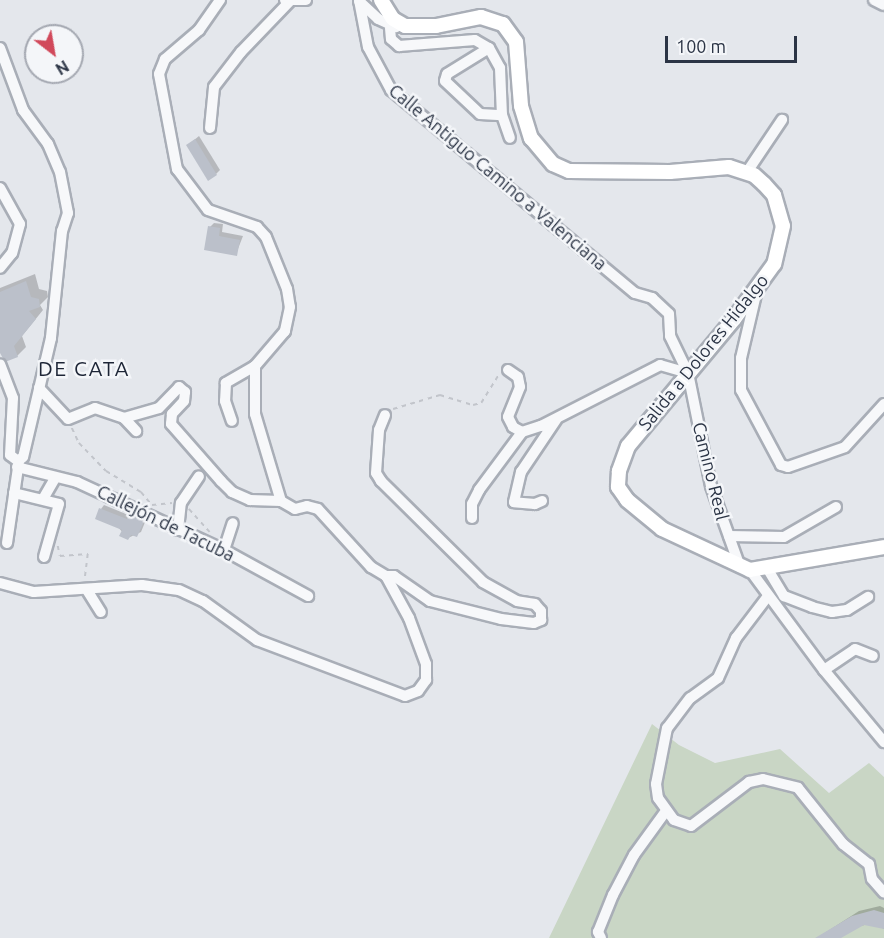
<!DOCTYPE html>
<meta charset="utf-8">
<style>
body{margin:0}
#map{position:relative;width:884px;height:938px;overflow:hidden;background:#e4e7ec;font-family:Ubuntu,sans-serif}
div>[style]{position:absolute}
.green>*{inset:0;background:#c9d6c5}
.shadow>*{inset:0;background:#0003}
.building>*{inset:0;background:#bbc0ca}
.path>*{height:1.5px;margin-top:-0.75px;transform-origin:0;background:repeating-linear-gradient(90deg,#c2c5cb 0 4.5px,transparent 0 9px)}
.roads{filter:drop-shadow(2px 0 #a9aeb7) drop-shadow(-2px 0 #a9aeb7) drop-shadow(0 2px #a9aeb7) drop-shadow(0 -2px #a9aeb7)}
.minor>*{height:10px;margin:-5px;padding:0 5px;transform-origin:5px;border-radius:5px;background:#f7f8fa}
.major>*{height:14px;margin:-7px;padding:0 7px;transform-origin:7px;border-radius:7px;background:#fff}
span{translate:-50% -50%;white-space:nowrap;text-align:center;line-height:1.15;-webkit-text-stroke:5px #f4f6f9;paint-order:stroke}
.street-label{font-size:18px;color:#2b3445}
.quarter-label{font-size:21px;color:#1d2536;letter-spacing:1.5px}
.north{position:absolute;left:24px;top:24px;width:60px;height:60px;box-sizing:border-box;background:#f4f6f9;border:2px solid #a4a8b1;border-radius:50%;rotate:149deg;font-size:16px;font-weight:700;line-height:24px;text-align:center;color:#2b3445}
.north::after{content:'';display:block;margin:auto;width:21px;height:27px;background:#d1495b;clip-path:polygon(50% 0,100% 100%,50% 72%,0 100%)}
.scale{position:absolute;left:665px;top:36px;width:132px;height:27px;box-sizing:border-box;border:3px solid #2b3445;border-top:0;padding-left:8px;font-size:18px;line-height:21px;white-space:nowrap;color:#2b3445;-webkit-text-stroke:4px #f4f6f9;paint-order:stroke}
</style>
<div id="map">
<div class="green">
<div style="clip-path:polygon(652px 724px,679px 745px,715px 763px,780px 749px,829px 793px,869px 763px,884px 777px,884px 938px,549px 938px)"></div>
</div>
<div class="shadow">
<div style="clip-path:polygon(199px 136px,220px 170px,216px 174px,188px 145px)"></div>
<div style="clip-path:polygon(214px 223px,223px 224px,222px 232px,243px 236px,236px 254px,210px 227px)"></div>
<div style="clip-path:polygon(35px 274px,39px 289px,47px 291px,48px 297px,40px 305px,43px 310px,22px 336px,26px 347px,17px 356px,0 349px,0 288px)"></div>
<div style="clip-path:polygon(104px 505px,131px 516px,135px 510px,148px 515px,141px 532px,128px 538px,101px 509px)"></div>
<div style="clip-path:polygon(880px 906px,884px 908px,884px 929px,873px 923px,856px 927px,838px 938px,817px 938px,859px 911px)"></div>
</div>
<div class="building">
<div style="clip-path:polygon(195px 139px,217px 175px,208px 181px,186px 145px)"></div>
<div style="clip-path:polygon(208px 226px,220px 228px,219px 236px,240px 240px,237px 256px,204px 250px)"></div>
<div style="clip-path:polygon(26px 281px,31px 297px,39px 299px,40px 307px,29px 311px,36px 319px,14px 346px,18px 357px,5px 362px,0 353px,0 292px)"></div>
<div style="clip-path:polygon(99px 508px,127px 519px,130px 513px,145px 519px,137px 537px,131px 535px,128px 540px,119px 536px,122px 530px,95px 519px)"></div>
<div style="clip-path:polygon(874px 910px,884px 913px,884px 929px,864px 925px,841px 938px,815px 938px,852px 916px)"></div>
</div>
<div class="path">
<div style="left:393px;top:409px;width:49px;rotate:-16.6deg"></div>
<div style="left:440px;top:395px;width:34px;rotate:17deg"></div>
<div style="left:473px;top:405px;width:8px;rotate:-14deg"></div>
<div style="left:481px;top:403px;width:34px;rotate:-58deg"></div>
<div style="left:72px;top:428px;width:17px;rotate:65deg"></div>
<div style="left:79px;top:443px;width:39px;rotate:46deg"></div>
<div style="left:106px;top:471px;width:41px;rotate:31deg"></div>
<div style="left:141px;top:492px;width:17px;rotate:50deg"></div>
<div style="left:152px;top:505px;width:20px;rotate:-6deg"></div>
<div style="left:189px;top:509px;width:31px;rotate:48deg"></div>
<div style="left:58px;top:546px;width:10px;rotate:79deg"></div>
<div style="left:60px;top:556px;width:28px;rotate:-4deg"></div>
<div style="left:88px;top:554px;width:24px;rotate:97deg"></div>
</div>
<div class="roads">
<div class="minor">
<div style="left:220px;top:0;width:37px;rotate:125deg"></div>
<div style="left:199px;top:30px;width:45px;rotate:139.5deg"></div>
<div style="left:165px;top:59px;width:16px;rotate:112deg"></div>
<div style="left:159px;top:74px;width:97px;rotate:79.3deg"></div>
<div style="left:177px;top:169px;width:51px;rotate:52.9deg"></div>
<div style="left:208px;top:210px;width:52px;rotate:19.1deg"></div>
<div style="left:257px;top:227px;width:13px;rotate:48deg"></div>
<div style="left:266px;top:237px;width:56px;rotate:68deg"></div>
<div style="left:287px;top:289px;width:18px;rotate:81deg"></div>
<div style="left:290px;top:307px;width:25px;rotate:102deg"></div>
<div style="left:285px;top:331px;width:46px;rotate:130.6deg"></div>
<div style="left:255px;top:366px;width:34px;rotate:150deg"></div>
<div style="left:226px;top:383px;width:18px;rotate:93deg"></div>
<div style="left:225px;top:401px;width:21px;rotate:71deg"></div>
<div style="left:285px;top:0;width:21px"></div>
<div style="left:359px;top:0;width:48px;rotate:79.2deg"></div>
<div style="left:368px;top:47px;width:49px;rotate:61.9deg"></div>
<div style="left:391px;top:90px;width:317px;rotate:39.8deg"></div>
<div style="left:635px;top:293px;width:18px;rotate:16deg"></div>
<div style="left:652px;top:298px;width:23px;rotate:43deg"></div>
<div style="left:669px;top:314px;width:22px;rotate:87deg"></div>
<div style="left:670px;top:336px;width:41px;rotate:64.1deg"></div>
<div style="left:688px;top:373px;width:115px;rotate:78.5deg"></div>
<div style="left:711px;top:486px;width:86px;rotate:70.3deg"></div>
<div style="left:874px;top:0;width:11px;rotate:27deg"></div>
<div style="left:359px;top:1px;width:26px;rotate:43deg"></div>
<div style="left:378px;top:19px;width:20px;rotate:24deg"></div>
<div style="left:390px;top:28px;width:11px;rotate:85deg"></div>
<div style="left:391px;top:39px;width:11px;rotate:41deg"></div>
<div style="left:399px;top:46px;width:76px;rotate:-4.5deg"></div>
<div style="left:475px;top:40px;width:16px;rotate:30deg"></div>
<div style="left:489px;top:48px;width:23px;rotate:61deg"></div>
<div style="left:500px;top:68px;width:47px;rotate:87.6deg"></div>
<div style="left:502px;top:115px;width:24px;rotate:71deg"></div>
<div style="left:0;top:48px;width:66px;rotate:69.6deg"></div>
<div style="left:23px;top:110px;width:42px;rotate:53.7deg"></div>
<div style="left:48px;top:144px;width:30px;rotate:67deg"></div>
<div style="left:60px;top:172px;width:42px;rotate:79deg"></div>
<div style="left:68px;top:213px;width:19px;rotate:108deg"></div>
<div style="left:62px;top:231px;width:108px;rotate:95.9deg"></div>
<div style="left:51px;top:338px;width:122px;rotate:103.2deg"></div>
<div style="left:23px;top:457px;width:6px;rotate:141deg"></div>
<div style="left:18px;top:461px;width:10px;rotate:-143deg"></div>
<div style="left:10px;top:455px;width:57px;rotate:-87deg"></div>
<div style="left:13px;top:398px;width:36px;rotate:-111deg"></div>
<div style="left:489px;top:48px;width:49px;rotate:148.2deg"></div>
<div style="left:447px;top:74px;width:7px;rotate:106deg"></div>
<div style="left:445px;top:81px;width:48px;rotate:43.3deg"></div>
<div style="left:480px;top:114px;width:22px;rotate:3deg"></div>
<div style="left:210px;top:128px;width:41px;rotate:-84.4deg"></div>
<div style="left:214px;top:87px;width:44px;rotate:-52.4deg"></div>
<div style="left:241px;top:52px;width:72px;rotate:-46.1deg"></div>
<div style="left:747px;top:172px;width:63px;rotate:-56.1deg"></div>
<div style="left:0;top:188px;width:41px;rotate:60.9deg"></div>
<div style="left:20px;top:224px;width:30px;rotate:105deg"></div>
<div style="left:12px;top:253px;width:19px;rotate:129deg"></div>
<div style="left:757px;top:290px;width:70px;rotate:103.2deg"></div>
<div style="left:741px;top:358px;width:32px;rotate:90deg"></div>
<div style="left:741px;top:390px;width:85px;rotate:61.9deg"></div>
<div style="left:781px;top:465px;width:7px;rotate:16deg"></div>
<div style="left:788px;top:467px;width:60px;rotate:-19.3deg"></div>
<div style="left:845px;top:447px;width:58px;rotate:-47.8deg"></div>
<div style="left:255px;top:366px;width:48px;rotate:90deg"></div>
<div style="left:255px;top:414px;width:91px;rotate:73.4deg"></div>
<div style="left:281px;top:501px;width:16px;rotate:30deg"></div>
<div style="left:295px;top:509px;width:12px;rotate:-14deg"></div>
<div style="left:307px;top:506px;width:11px;rotate:15deg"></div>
<div style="left:318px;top:509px;width:79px;rotate:47.6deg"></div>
<div style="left:371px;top:567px;width:17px;rotate:31deg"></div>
<div style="left:386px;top:576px;width:8px"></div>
<div style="left:394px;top:576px;width:44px;rotate:34.8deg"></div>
<div style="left:430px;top:601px;width:73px;rotate:14.2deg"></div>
<div style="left:501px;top:619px;width:33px;rotate:7deg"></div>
<div style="left:534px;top:623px;width:8px;rotate:-23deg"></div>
<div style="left:541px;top:620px;width:9px;rotate:-90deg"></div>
<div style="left:541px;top:611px;width:9px;rotate:-131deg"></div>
<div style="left:535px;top:604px;width:18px;rotate:-171deg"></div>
<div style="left:517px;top:601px;width:39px;rotate:-151deg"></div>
<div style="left:483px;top:582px;width:144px;rotate:-135.3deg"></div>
<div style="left:381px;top:481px;width:9px;rotate:-122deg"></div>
<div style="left:376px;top:473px;width:43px;rotate:-86deg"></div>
<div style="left:379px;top:430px;width:16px;rotate:-68deg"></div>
<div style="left:508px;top:370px;width:12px;rotate:35deg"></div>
<div style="left:518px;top:377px;width:10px;rotate:79deg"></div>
<div style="left:520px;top:387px;width:32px;rotate:112deg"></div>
<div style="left:508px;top:417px;width:11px;rotate:63deg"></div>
<div style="left:513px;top:427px;width:10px;rotate:29deg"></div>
<div style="left:522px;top:432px;width:20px;rotate:-18deg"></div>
<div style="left:541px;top:426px;width:134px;rotate:-27.1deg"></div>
<div style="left:660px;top:365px;width:29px;rotate:16deg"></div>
<div style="left:39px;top:388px;width:42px;rotate:46.9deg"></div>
<div style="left:68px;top:419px;width:29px;rotate:-22deg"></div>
<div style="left:95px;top:408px;width:31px;rotate:19deg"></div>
<div style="left:124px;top:418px;width:18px;rotate:47deg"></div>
<div style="left:124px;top:418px;width:36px;rotate:-16deg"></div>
<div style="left:159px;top:408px;width:29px;rotate:-46deg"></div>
<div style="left:179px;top:387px;width:8px;rotate:40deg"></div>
<div style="left:185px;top:392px;width:9px;rotate:96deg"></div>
<div style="left:184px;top:401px;width:18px;rotate:133deg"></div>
<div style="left:172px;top:414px;width:10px;rotate:96deg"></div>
<div style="left:171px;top:424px;width:76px;rotate:48.7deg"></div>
<div style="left:221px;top:481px;width:16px;rotate:45deg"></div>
<div style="left:232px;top:492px;width:20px;rotate:24deg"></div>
<div style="left:250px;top:500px;width:31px;rotate:2deg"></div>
<div style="left:17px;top:467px;width:62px;rotate:14deg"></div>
<div style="left:77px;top:482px;width:162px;rotate:24.8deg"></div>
<div style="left:224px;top:550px;width:96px;rotate:28.7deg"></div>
<div style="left:14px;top:493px;width:46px;rotate:13.7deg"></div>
<div style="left:59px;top:504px;width:55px;rotate:105.8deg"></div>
<div style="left:43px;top:499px;width:24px;rotate:-60deg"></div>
<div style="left:542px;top:501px;width:8px;rotate:157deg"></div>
<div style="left:535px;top:504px;width:21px;rotate:-175deg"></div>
<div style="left:514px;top:502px;width:31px;rotate:-77deg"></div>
<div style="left:521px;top:472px;width:63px;rotate:-56.1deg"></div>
<div style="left:472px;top:518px;width:14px;rotate:-90deg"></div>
<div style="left:472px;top:504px;width:16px;rotate:-63deg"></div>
<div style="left:479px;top:490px;width:72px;rotate:-53.4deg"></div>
<div style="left:178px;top:530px;width:27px;rotate:-84deg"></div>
<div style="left:181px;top:503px;width:32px;rotate:-56deg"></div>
<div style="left:729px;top:536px;width:55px;rotate:1deg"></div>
<div style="left:784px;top:537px;width:60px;rotate:-30deg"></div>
<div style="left:7px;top:543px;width:83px;rotate:-81.7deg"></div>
<div style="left:224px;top:550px;width:28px;rotate:-72deg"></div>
<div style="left:767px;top:568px;width:33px;rotate:59deg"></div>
<div style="left:784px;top:596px;width:30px;rotate:21deg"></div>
<div style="left:812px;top:607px;width:21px;rotate:14deg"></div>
<div style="left:832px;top:612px;width:15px;rotate:-8deg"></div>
<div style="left:847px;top:610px;width:25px;rotate:-32deg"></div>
<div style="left:750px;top:570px;width:124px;rotate:53.5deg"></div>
<div style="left:824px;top:670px;width:94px;rotate:50.2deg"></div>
<div style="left:0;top:583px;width:35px;rotate:15deg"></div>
<div style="left:34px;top:592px;width:108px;rotate:-3.7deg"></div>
<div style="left:142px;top:585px;width:37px;rotate:8deg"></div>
<div style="left:179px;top:590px;width:26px;rotate:25deg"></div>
<div style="left:203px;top:601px;width:67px;rotate:35.8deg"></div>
<div style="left:257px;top:640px;width:158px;rotate:20.7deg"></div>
<div style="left:405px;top:696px;width:14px;rotate:-21deg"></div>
<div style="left:418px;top:691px;width:14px;rotate:-54deg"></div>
<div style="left:426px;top:680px;width:16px;rotate:-90deg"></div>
<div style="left:426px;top:664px;width:49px;rotate:-110.3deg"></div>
<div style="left:409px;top:618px;width:48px;rotate:-118.7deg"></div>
<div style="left:87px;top:590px;width:26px;rotate:58deg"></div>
<div style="left:768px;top:596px;width:53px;rotate:127.3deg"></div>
<div style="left:736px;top:638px;width:44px;rotate:114.2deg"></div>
<div style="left:718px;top:678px;width:34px;rotate:144deg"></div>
<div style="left:690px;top:698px;width:38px;rotate:127deg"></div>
<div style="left:667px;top:728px;width:57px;rotate:101.1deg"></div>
<div style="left:656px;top:784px;width:14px;rotate:82deg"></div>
<div style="left:658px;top:798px;width:27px;rotate:54deg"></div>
<div style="left:674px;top:820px;width:18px;rotate:19deg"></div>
<div style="left:691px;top:826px;width:73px;rotate:-37.2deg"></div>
<div style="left:749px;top:782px;width:14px;rotate:-12deg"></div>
<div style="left:763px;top:779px;width:36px;rotate:14deg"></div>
<div style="left:798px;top:788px;width:72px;rotate:51.2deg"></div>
<div style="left:843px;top:844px;width:33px;rotate:38deg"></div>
<div style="left:869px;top:864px;width:15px;rotate:79deg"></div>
<div style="left:872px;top:879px;width:18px;rotate:49deg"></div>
<div style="left:824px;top:670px;width:37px;rotate:-34deg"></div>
<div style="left:855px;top:649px;width:19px;rotate:21deg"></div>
<div style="left:601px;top:938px;width:7px;rotate:-117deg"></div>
<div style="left:598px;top:932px;width:40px;rotate:-68deg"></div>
<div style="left:613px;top:895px;width:45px;rotate:-62.3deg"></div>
<div style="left:634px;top:855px;width:54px;rotate:-54deg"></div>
</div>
<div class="major">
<div style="left:381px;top:0;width:22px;rotate:58deg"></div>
<div style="left:393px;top:19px;width:14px;rotate:30deg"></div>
<div style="left:405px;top:26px;width:31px"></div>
<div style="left:436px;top:26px;width:46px;rotate:-11.3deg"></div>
<div style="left:481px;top:17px;width:23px;rotate:18deg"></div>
<div style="left:503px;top:24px;width:22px;rotate:54deg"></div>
<div style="left:516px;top:42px;width:64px;rotate:85.5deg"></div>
<div style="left:521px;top:106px;width:34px;rotate:73deg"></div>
<div style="left:531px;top:138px;width:34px;rotate:50deg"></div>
<div style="left:553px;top:164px;width:17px;rotate:24deg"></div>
<div style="left:569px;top:171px;width:101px;rotate:0.6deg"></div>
<div style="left:670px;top:172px;width:59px;rotate:-4.8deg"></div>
<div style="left:729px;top:167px;width:26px;rotate:18deg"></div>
<div style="left:754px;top:175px;width:13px;rotate:42deg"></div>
<div style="left:764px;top:184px;width:15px;rotate:48deg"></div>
<div style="left:774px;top:195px;width:32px;rotate:74deg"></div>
<div style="left:783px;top:226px;width:39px;rotate:103deg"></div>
<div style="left:774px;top:264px;width:68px;rotate:126deg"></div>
<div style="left:734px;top:319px;width:165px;rotate:129.8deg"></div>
<div style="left:628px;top:446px;width:27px;rotate:110deg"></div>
<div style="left:619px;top:471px;width:16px;rotate:94deg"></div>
<div style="left:618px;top:487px;width:16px;rotate:55deg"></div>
<div style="left:627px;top:500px;width:45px;rotate:39.6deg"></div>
<div style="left:662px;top:529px;width:97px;rotate:25deg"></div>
<div style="left:750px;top:570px;width:136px;rotate:-9.7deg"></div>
</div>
</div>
<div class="street-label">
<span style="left:498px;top:177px;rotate:40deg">Calle Antiguo Camino a Valenciana</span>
<span style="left:703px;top:352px;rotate:-51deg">Salida a Dolores Hidalgo</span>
<span style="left:711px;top:471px;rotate:76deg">Camino Real</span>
<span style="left:166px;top:523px;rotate:26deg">Callejón de Tacuba</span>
</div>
<div class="quarter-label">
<span style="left:84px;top:368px">DE CATA</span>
</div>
<div class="north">N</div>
<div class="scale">100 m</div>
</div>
